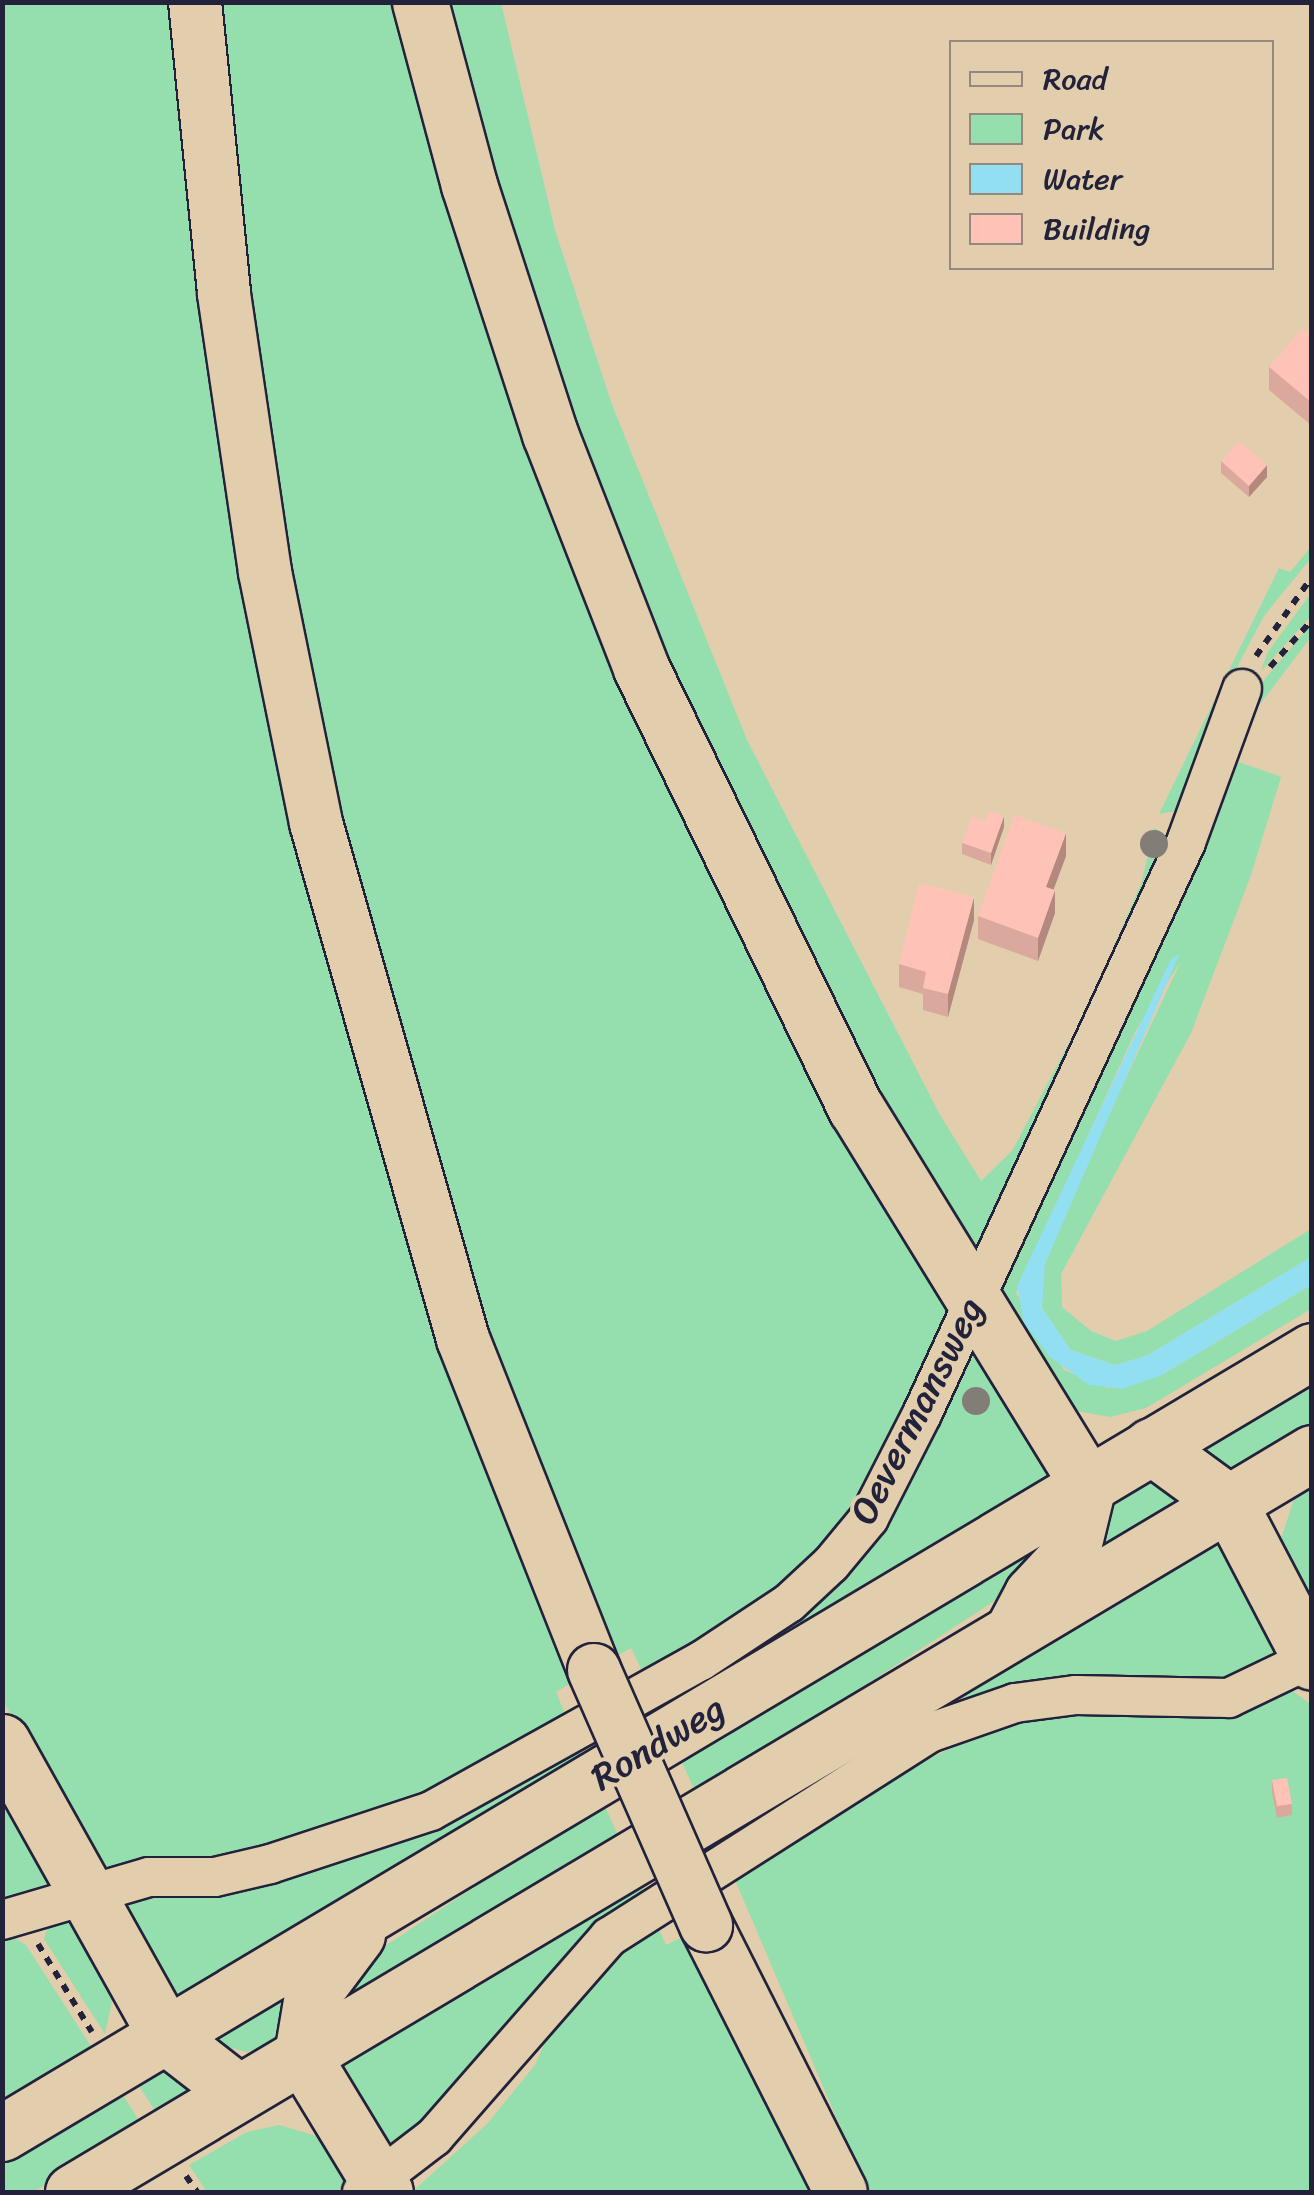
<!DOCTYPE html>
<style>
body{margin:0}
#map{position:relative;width:1314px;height:2195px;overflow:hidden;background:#e2cdac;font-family:Sriracha,sans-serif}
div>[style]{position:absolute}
.green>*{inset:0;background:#95dead}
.water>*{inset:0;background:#91dff0}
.path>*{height:6px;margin-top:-3px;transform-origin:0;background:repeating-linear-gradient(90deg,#22223b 0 8px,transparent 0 16px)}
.roads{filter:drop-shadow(2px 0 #22223b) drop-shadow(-2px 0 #22223b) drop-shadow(0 2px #22223b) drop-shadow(0 -2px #22223b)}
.street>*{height:38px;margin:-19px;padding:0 19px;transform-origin:19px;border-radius:19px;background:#e2cdac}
.secondary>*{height:52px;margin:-26px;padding:0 26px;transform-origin:26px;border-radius:26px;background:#e2cdac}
.primary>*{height:55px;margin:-27.5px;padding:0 27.5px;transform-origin:27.5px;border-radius:27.5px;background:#e2cdac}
.bridges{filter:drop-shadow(2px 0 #22223b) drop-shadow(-2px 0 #22223b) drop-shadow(0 2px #22223b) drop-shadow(0 -2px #22223b)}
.secondary-bridge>*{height:52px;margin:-26px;padding:0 26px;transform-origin:26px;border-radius:26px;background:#e2cdac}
.trees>*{width:28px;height:28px;margin:-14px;border-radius:50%;background:#827e77}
.wall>*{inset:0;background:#daa89d}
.shaded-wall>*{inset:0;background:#b2887f}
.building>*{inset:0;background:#fec3b6}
span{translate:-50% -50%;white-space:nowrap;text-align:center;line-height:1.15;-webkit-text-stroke:8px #e2cdac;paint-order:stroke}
.street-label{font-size:38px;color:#22223b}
.frame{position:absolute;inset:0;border:5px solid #22223b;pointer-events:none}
.legend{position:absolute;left:949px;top:40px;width:325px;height:230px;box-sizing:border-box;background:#e2cdac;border:2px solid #95897f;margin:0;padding:12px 18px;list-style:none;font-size:30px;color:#22223b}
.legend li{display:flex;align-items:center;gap:20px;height:50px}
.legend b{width:50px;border:2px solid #95897f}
</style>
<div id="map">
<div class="green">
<div style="clip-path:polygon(2px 3px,178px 3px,244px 533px,576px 1680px,556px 1692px,567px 1719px,424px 1801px,270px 1851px,97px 1879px,3px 1700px)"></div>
<div style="clip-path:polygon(216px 3px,407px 3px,509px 344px,959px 1305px,886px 1464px,817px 1563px,645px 1677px,631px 1648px,610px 1660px,477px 1308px,344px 833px,282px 531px,239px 238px)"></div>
<div style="clip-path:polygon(435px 3px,501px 3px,555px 230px,611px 402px,747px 740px,940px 1115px,981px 1181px,1012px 1151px,1088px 1007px,1142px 881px,1154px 828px,1160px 831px,1168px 857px,969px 1279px,644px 644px)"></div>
<div style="clip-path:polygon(1311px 547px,1311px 558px,1264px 616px,1239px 663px,1187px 809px,1159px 814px,1279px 568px,1290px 572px)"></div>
<div style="clip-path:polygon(1311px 593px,1311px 616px,1261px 671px,1268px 652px)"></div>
<div style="clip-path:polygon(1311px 624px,1311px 637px,1257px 708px,1236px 761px,1281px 777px,1251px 875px,1191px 1033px,1061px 1274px,1062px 1307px,1091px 1331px,1116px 1341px,1147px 1331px,1311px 1229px,1311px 1257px,1146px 1356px,1115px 1365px,1071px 1350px,1042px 1308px,1039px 1279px,1071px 1195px,1181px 961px,1136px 1030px,1016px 1293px,1064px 1370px,1107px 1388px,1162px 1375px,1311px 1285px,1311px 1309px,1146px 1408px,1110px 1417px,1077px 1411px,1066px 1406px,987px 1305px,1254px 692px)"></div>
<div style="clip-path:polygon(971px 1341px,1054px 1481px,662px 1716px,654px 1699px,804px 1603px)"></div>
<div style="clip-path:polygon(1311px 1375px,1311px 1429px,1221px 1483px,1186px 1450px)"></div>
<div style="clip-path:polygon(1311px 1479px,1311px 1613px,1280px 1542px,1295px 1496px)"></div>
<div style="clip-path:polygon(1146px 1480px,1189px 1502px,1102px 1548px,1102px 1500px)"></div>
<div style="clip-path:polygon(1218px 1531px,1279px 1648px,1248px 1679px,1039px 1686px,962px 1698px,875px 1741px)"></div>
<div style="clip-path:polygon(1043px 1536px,1031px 1577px,697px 1795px,678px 1754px)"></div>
<div style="clip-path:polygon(1291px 1690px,1312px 1705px,1311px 2192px,868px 2192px,732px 1873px,856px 1794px,1010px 1720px,1139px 1707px,1244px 1709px)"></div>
<div style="clip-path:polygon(576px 1743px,585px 1762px,175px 2006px,115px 1904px)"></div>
<div style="clip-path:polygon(2px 1788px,60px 1891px,2px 1907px)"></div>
<div style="clip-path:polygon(603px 1802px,621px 1842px,336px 2009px,358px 1964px)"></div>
<div style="clip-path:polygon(638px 1878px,644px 1894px,402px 2149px,381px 2148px,337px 2083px,340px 2056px)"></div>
<div style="clip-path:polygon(67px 1915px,114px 1992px,105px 2034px,44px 1939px,48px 1925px)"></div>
<div style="clip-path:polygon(654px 1918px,666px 1945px,687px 1935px,816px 2192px,412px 2192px,487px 2124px,535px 2065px,553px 2024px)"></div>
<div style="clip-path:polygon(10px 1935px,26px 1945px,94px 2051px,3px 2109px,2px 1936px)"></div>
<div style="clip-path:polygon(292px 1984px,289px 2040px,247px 2052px,211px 2043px,214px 2030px)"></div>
<div style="clip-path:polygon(166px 2059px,206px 2090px,159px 2117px,134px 2078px)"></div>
<div style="clip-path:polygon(118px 2087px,143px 2127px,33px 2192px,3px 2192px,3px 2156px)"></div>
<div style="clip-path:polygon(279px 2125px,320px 2137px,349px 2174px,344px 2186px,335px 2192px,207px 2192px,189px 2165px,247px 2132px)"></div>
</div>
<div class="water">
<div style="clip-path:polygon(1180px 953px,1045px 1264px,1042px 1308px,1071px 1350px,1115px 1365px,1146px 1356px,1311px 1257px,1311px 1285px,1162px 1375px,1122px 1389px,1089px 1385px,1050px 1357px,1024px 1323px,1017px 1286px,1171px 959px)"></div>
</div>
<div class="path">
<div style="left:1256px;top:656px;width:97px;rotate:-54.7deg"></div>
<div style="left:1270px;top:667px;width:63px;rotate:-48.2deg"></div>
<div style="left:38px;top:1944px;width:103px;rotate:58.5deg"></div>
<div style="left:186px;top:2176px;width:19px;rotate:55deg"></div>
</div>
<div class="roads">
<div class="street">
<div style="left:2px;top:1920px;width:153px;rotate:-16.3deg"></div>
<div style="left:149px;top:1877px;width:66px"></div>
<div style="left:215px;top:1877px;width:57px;rotate:-13.3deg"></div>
<div style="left:270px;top:1864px;width:169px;rotate:-18.2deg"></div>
<div style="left:431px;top:1811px;width:309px;rotate:-29.1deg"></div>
<div style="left:701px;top:1661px;width:105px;rotate:-33.4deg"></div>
<div style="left:789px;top:1603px;width:57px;rotate:-42.9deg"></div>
<div style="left:831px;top:1564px;width:60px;rotate:-50.4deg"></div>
<div style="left:869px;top:1518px;width:117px;rotate:-63deg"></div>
<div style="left:922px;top:1414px;width:630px;rotate:-65.22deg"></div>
<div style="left:1186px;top:842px;width:163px;rotate:-69.9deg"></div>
<div style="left:362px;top:2192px;width:91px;rotate:-37.4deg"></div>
<div style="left:434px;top:2137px;width:266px;rotate:-48.8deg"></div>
<div style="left:609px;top:1937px;width:379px;rotate:-32.5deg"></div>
<div style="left:929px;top:1733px;width:91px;rotate:-19.2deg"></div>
<div style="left:1015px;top:1703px;width:62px;rotate:-7.5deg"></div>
<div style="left:1076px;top:1695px;width:153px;rotate:1.1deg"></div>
<div style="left:1229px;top:1698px;width:92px;rotate:-25.7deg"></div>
</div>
<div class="secondary">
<div style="left:195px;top:2px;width:293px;rotate:84.3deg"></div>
<div style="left:224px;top:294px;width:281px;rotate:81.6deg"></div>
<div style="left:265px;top:572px;width:256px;rotate:78.5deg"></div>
<div style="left:316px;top:823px;width:537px;rotate:74.1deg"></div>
<div style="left:463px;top:1339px;width:356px;rotate:68.4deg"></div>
<div style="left:706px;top:1925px;width:299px;rotate:63.2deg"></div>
</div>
<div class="primary">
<div style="left:420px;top:2px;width:189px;rotate:75deg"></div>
<div style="left:469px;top:185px;width:262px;rotate:72deg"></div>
<div style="left:550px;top:434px;width:251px;rotate:68.7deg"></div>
<div style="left:641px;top:668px;width:490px;rotate:64deg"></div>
<div style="left:856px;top:1108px;width:443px;rotate:58.4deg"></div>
<div style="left:1088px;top:1485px;width:68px;rotate:103.6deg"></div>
<div style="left:1072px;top:1551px;width:59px;rotate:132.9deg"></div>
<div style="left:1032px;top:1594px;width:38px;rotate:118deg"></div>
<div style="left:1151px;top:1446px;width:97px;rotate:36.2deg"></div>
<div style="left:1229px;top:1503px;width:179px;rotate:62.4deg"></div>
<div style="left:2px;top:1742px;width:337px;rotate:60.8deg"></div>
<div style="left:166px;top:2036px;width:91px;rotate:37.9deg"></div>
<div style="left:357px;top:1935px;width:75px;rotate:126.9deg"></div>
<div style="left:312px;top:1995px;width:61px;rotate:99.5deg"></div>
<div style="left:302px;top:2055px;width:160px;rotate:58.8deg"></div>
<div style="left:2px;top:2133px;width:1526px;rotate:-30.83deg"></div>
<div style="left:73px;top:2192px;width:1443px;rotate:-30.81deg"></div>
</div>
</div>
<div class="bridges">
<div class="secondary-bridge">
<div style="left:594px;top:1670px;width:279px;rotate:66.3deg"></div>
</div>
</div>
<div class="trees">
<div style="left:1154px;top:844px"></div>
<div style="left:976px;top:1401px"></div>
</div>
<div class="wall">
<div style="clip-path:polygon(1312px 336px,1312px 426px,1269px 390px,1269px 367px)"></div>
<div style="clip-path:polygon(1221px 461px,1267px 477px,1249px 497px,1221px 473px)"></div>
<div style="clip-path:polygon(1004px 827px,991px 865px,962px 854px,962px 843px)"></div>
<div style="clip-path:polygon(1066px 856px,1053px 890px,1055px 913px,1038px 961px,978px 939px,978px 916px)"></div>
<div style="clip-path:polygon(974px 920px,948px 1017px,923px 1010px,923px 994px,899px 987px,899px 964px)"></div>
<div style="clip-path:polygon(1272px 1780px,1292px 1804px,1292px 1815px,1277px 1818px,1272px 1792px)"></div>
</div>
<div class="shaded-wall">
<div style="clip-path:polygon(1267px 465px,1267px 477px,1249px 497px,1249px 486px)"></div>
<div style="clip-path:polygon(1004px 816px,1004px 827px,991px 865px,991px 853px)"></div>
<div style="clip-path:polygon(1066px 833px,1066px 856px,1046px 910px,1046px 887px)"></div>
<div style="clip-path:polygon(1055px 890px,1055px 913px,1038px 961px,1038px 938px)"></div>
<div style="clip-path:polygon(974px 897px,974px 920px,948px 1017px,948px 994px)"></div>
</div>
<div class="building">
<div style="clip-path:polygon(1303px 328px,1312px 336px,1312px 403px,1269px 367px)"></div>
<div style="clip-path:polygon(1239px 441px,1267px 465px,1249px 486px,1221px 461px)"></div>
<div style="clip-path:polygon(989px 810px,1004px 816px,991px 853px,962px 843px,972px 816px,985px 821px)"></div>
<div style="clip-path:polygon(1014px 815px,1066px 833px,1046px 887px,1055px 890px,1038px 938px,978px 916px)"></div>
<div style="clip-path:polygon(919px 883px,974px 897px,948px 994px,923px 988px,926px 972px,899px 964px)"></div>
<div style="clip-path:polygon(1287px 1778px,1292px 1804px,1277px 1806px,1272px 1780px)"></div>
</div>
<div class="street-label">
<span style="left:917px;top:1411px;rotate:-63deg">Oevermansweg</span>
<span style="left:658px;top:1743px;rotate:-31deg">Rondweg</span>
</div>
<div class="frame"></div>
<ul class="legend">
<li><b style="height:12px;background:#e2cdac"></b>Road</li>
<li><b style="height:28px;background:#95dead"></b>Park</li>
<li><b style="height:28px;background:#91dff0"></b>Water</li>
<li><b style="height:28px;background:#fec3b6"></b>Building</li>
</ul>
</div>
